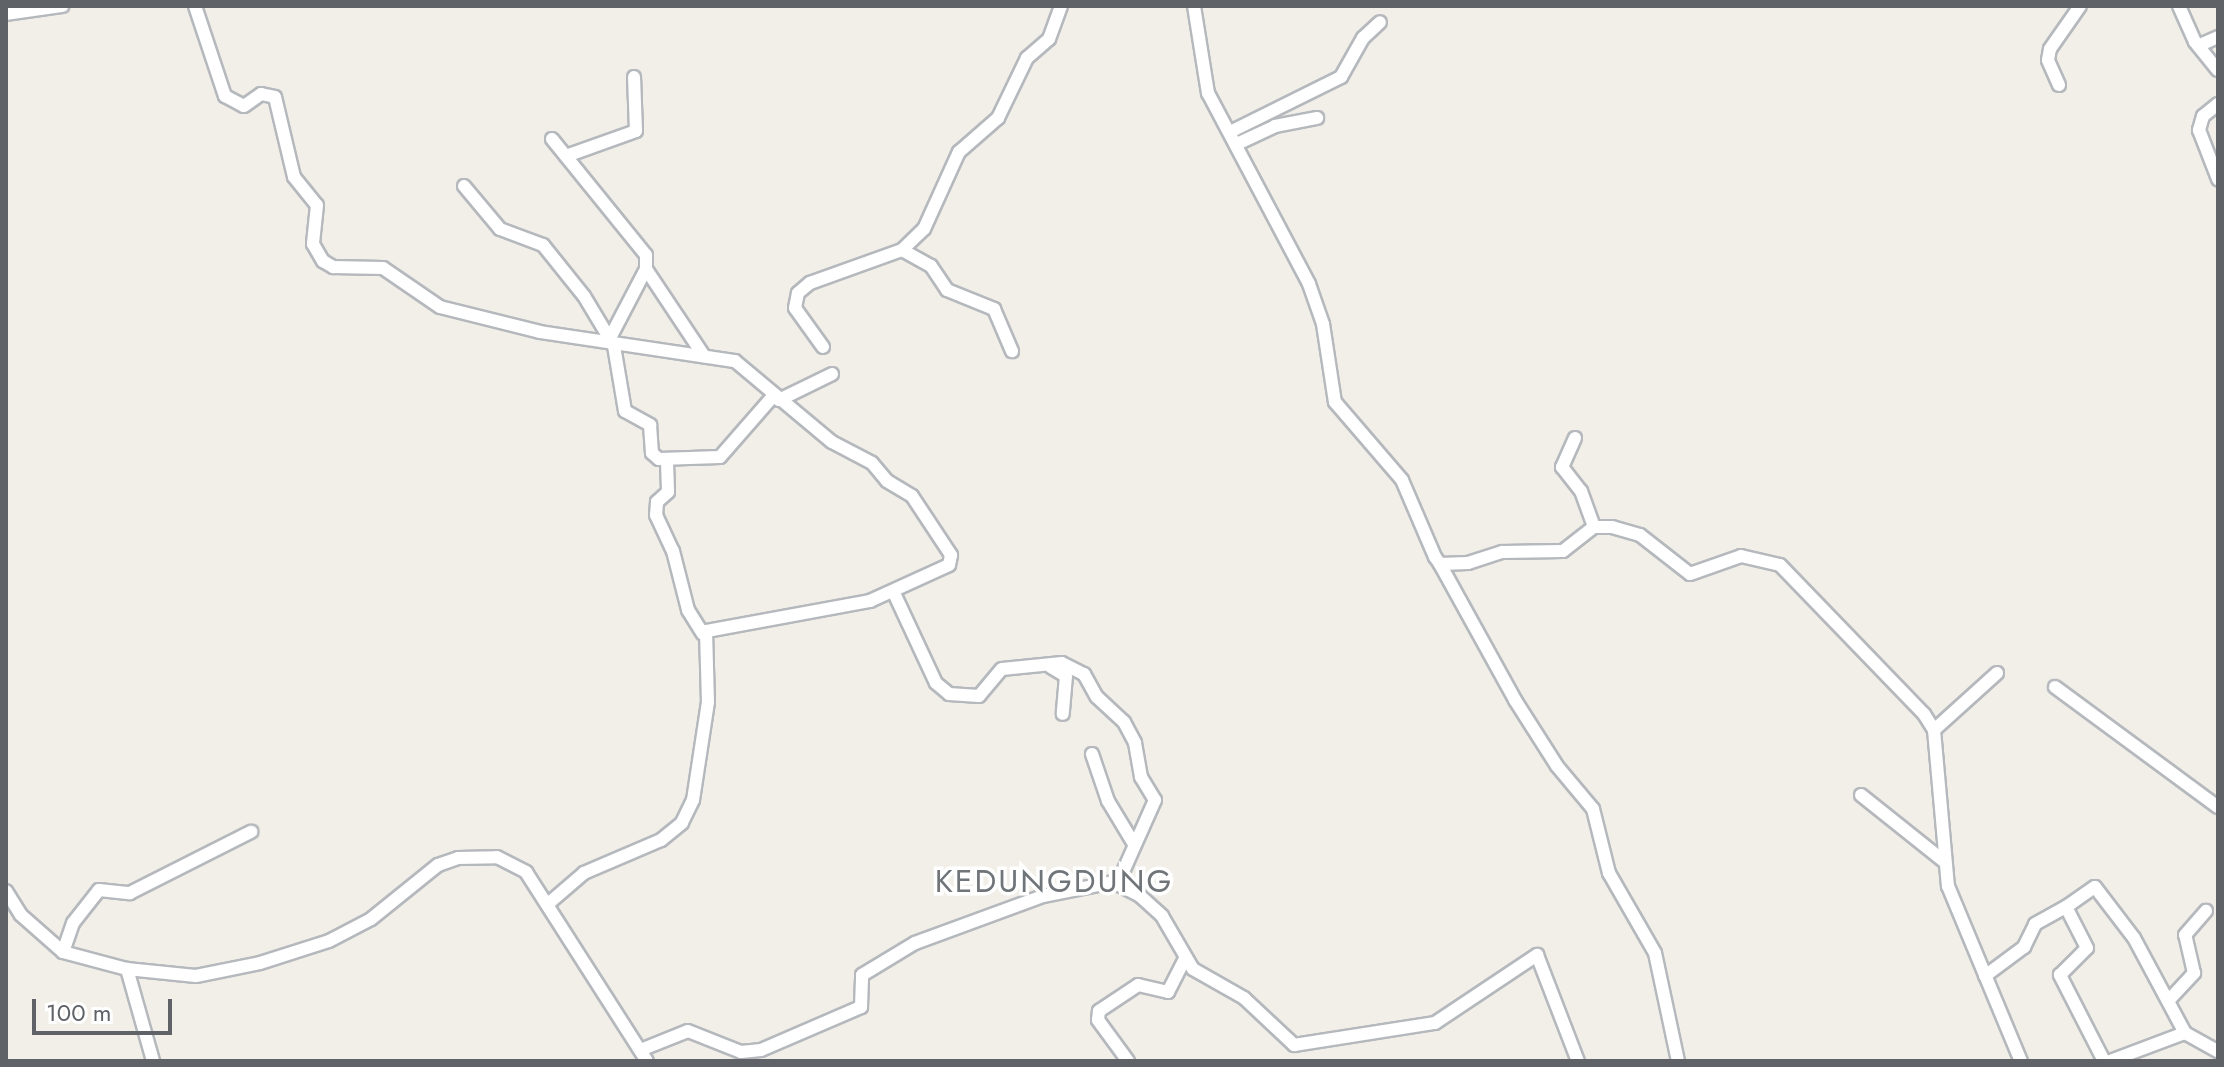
<!DOCTYPE html>
<style>
body{margin:0}
#map{position:relative;width:2224px;height:1067px;overflow:hidden;background:#f1efe8;font-family:Jost,sans-serif}
div>[style]{position:absolute}
.roads{filter:drop-shadow(2px 0 #b5b8bc) drop-shadow(-2px 0 #b5b8bc) drop-shadow(0 2px #b5b8bc) drop-shadow(0 -2px #b5b8bc)}
.minor>*{height:12px;margin:-6px;padding:0 6px;transform-origin:6px;border-radius:6px;background:#fff}
span{translate:-50% -50%;white-space:nowrap;text-align:center;line-height:1.15;-webkit-text-stroke:7px #fff;paint-order:stroke}
.quarter-label{font-size:32px;color:#70757a;letter-spacing:2px}
.frame{position:absolute;inset:0;border:8px solid #5f6368;pointer-events:none}
.scale{position:absolute;left:32px;top:999px;width:140px;height:36px;box-sizing:border-box;border:4px solid #5f6368;border-top:0;padding-left:10px;font-size:24px;line-height:28px;white-space:nowrap;color:#5f6368;-webkit-text-stroke:6px #fff;paint-order:stroke}
</style>
<div id="map">
<div class="roads">
<div class="minor">
<div style="left:195px;top:6px;width:95px;rotate:71.6deg"></div>
<div style="left:225px;top:96px;width:21px;rotate:28deg"></div>
<div style="left:244px;top:106px;width:21px;rotate:-35deg"></div>
<div style="left:261px;top:94px;width:14px;rotate:12deg"></div>
<div style="left:275px;top:97px;width:82px;rotate:76.6deg"></div>
<div style="left:294px;top:177px;width:36px;rotate:51deg"></div>
<div style="left:317px;top:205px;width:39px;rotate:96deg"></div>
<div style="left:313px;top:244px;width:20px;rotate:60deg"></div>
<div style="left:323px;top:261px;width:12px;rotate:31deg"></div>
<div style="left:333px;top:267px;width:50px;rotate:1.1deg"></div>
<div style="left:383px;top:268px;width:69px;rotate:34.4deg"></div>
<div style="left:440px;top:307px;width:103px;rotate:14deg"></div>
<div style="left:540px;top:332px;width:197px;rotate:8.5deg"></div>
<div style="left:735px;top:361px;width:126px;rotate:39.9deg"></div>
<div style="left:832px;top:442px;width:45px;rotate:27.7deg"></div>
<div style="left:872px;top:463px;width:23px;rotate:50deg"></div>
<div style="left:887px;top:481px;width:29px;rotate:31deg"></div>
<div style="left:912px;top:496px;width:71px;rotate:56.5deg"></div>
<div style="left:951px;top:555px;width:10px;rotate:101deg"></div>
<div style="left:949px;top:565px;width:87px;rotate:155.5deg"></div>
<div style="left:870px;top:601px;width:167px;rotate:169.6deg"></div>
<div style="left:706px;top:631px;width:71px;rotate:88.4deg"></div>
<div style="left:708px;top:702px;width:99px;rotate:98.7deg"></div>
<div style="left:693px;top:800px;width:25px;rotate:116deg"></div>
<div style="left:682px;top:823px;width:27px;rotate:141deg"></div>
<div style="left:661px;top:840px;width:84px;rotate:156.8deg"></div>
<div style="left:584px;top:873px;width:48px;rotate:139.3deg"></div>
<div style="left:1194px;top:6px;width:88px;rotate:80.9deg"></div>
<div style="left:1208px;top:93px;width:216px;rotate:62.1deg"></div>
<div style="left:1309px;top:284px;width:42px;rotate:70.7deg"></div>
<div style="left:1323px;top:324px;width:79px;rotate:81.3deg"></div>
<div style="left:1335px;top:402px;width:103px;rotate:49.3deg"></div>
<div style="left:1402px;top:480px;width:84px;rotate:66.8deg"></div>
<div style="left:1435px;top:557px;width:9px;rotate:54deg"></div>
<div style="left:1440px;top:564px;width:28px;rotate:-2deg"></div>
<div style="left:1468px;top:563px;width:36px;rotate:-18deg"></div>
<div style="left:1502px;top:552px;width:61px;rotate:-0.9deg"></div>
<div style="left:1563px;top:551px;width:39px;rotate:-38deg"></div>
<div style="left:1594px;top:527px;width:18px"></div>
<div style="left:1612px;top:527px;width:29px;rotate:16deg"></div>
<div style="left:1640px;top:535px;width:63px;rotate:38deg"></div>
<div style="left:1690px;top:574px;width:54px;rotate:-19.4deg"></div>
<div style="left:1741px;top:556px;width:40px;rotate:13deg"></div>
<div style="left:1780px;top:565px;width:207px;rotate:46deg"></div>
<div style="left:1924px;top:714px;width:19px;rotate:58deg"></div>
<div style="left:1934px;top:730px;width:157px;rotate:84.9deg"></div>
<div style="left:1948px;top:886px;width:190px;rotate:67.4deg"></div>
<div style="left:2179px;top:6px;width:39px;rotate:66deg"></div>
<div style="left:2195px;top:42px;width:36px;rotate:51deg"></div>
<div style="left:6px;top:14px;width:57px;rotate:-8.1deg"></div>
<div style="left:2200px;top:45px;width:20px;rotate:-24deg"></div>
<div style="left:2059px;top:85px;width:27px;rotate:-114deg"></div>
<div style="left:2048px;top:60px;width:11px;rotate:-80deg"></div>
<div style="left:2050px;top:49px;width:52px;rotate:-55.1deg"></div>
<div style="left:2218px;top:104px;width:19px;rotate:141deg"></div>
<div style="left:2203px;top:116px;width:15px;rotate:106deg"></div>
<div style="left:2199px;top:130px;width:53px;rotate:68.8deg"></div>
<div style="left:1232px;top:131px;width:122px;rotate:-26.4deg"></div>
<div style="left:1341px;top:77px;width:45px;rotate:-60.6deg"></div>
<div style="left:1363px;top:38px;width:23px;rotate:-43deg"></div>
<div style="left:552px;top:139px;width:149px;rotate:51deg"></div>
<div style="left:646px;top:255px;width:14px;rotate:90deg"></div>
<div style="left:646px;top:269px;width:78px;rotate:117.6deg"></div>
<div style="left:1239px;top:143px;width:40px;rotate:-25deg"></div>
<div style="left:1275px;top:126px;width:43px;rotate:-10.8deg"></div>
<div style="left:566px;top:156px;width:74px;rotate:-19.7deg"></div>
<div style="left:636px;top:131px;width:54px;rotate:-92.1deg"></div>
<div style="left:464px;top:186px;width:56px;rotate:50.1deg"></div>
<div style="left:500px;top:229px;width:46px;rotate:20.4deg"></div>
<div style="left:543px;top:245px;width:65px;rotate:51.2deg"></div>
<div style="left:584px;top:296px;width:58px;rotate:59deg"></div>
<div style="left:614px;top:346px;width:66px;rotate:80.4deg"></div>
<div style="left:625px;top:411px;width:29px;rotate:29deg"></div>
<div style="left:650px;top:425px;width:28px;rotate:86deg"></div>
<div style="left:652px;top:453px;width:9px;rotate:41deg"></div>
<div style="left:659px;top:459px;width:61px;rotate:-1.9deg"></div>
<div style="left:720px;top:457px;width:82px;rotate:-48.9deg"></div>
<div style="left:902px;top:250px;width:33px;rotate:29deg"></div>
<div style="left:931px;top:266px;width:29px;rotate:56deg"></div>
<div style="left:947px;top:290px;width:51px;rotate:22deg"></div>
<div style="left:994px;top:309px;width:46px;rotate:66.8deg"></div>
<div style="left:646px;top:269px;width:105px;rotate:56.3deg"></div>
<div style="left:823px;top:347px;width:48px;rotate:-125.7deg"></div>
<div style="left:795px;top:308px;width:15px;rotate:-79deg"></div>
<div style="left:798px;top:293px;width:16px;rotate:-40deg"></div>
<div style="left:810px;top:283px;width:98px;rotate:-19.7deg"></div>
<div style="left:902px;top:250px;width:30px;rotate:-44deg"></div>
<div style="left:924px;top:229px;width:85px;rotate:-65.6deg"></div>
<div style="left:959px;top:152px;width:52px;rotate:-41.1deg"></div>
<div style="left:998px;top:118px;width:67px;rotate:-64.2deg"></div>
<div style="left:1027px;top:58px;width:29px;rotate:-41deg"></div>
<div style="left:1049px;top:39px;width:35px;rotate:-70deg"></div>
<div style="left:779px;top:400px;width:59px;rotate:-26.1deg"></div>
<div style="left:1575px;top:438px;width:32px;rotate:114deg"></div>
<div style="left:1562px;top:467px;width:31px;rotate:52deg"></div>
<div style="left:1581px;top:491px;width:38px;rotate:70deg"></div>
<div style="left:667px;top:462px;width:30px;rotate:88deg"></div>
<div style="left:668px;top:492px;width:15px;rotate:138deg"></div>
<div style="left:657px;top:502px;width:13px;rotate:94deg"></div>
<div style="left:656px;top:515px;width:40px;rotate:65deg"></div>
<div style="left:673px;top:551px;width:61px;rotate:75.7deg"></div>
<div style="left:688px;top:610px;width:28px;rotate:58deg"></div>
<div style="left:1440px;top:564px;width:155px;rotate:61.1deg"></div>
<div style="left:1515px;top:700px;width:78px;rotate:57.5deg"></div>
<div style="left:1557px;top:766px;width:56px;rotate:50.1deg"></div>
<div style="left:1593px;top:809px;width:66px;rotate:76deg"></div>
<div style="left:1609px;top:873px;width:92px;rotate:60.1deg"></div>
<div style="left:1655px;top:953px;width:110px;rotate:78deg"></div>
<div style="left:894px;top:593px;width:99px;rotate:65deg"></div>
<div style="left:936px;top:683px;width:17px;rotate:40deg"></div>
<div style="left:949px;top:694px;width:30px;rotate:4deg"></div>
<div style="left:979px;top:696px;width:35px;rotate:-50deg"></div>
<div style="left:1002px;top:669px;width:60px;rotate:-5.7deg"></div>
<div style="left:1062px;top:663px;width:25px;rotate:27deg"></div>
<div style="left:1084px;top:674px;width:26px;rotate:61deg"></div>
<div style="left:1097px;top:697px;width:37px;rotate:43deg"></div>
<div style="left:1124px;top:722px;width:24px;rotate:62deg"></div>
<div style="left:1135px;top:743px;width:35px;rotate:80deg"></div>
<div style="left:1141px;top:777px;width:27px;rotate:59deg"></div>
<div style="left:1155px;top:800px;width:91px;rotate:114deg"></div>
<div style="left:1051px;top:667px;width:17px;rotate:31deg"></div>
<div style="left:1066px;top:676px;width:38px;rotate:95deg"></div>
<div style="left:2055px;top:687px;width:202px;rotate:36.4deg"></div>
<div style="left:1934px;top:730px;width:85px;rotate:-42.1deg"></div>
<div style="left:1092px;top:754px;width:50px;rotate:71.2deg"></div>
<div style="left:1108px;top:801px;width:50px;rotate:58.8deg"></div>
<div style="left:1861px;top:795px;width:107px;rotate:38.6deg"></div>
<div style="left:6px;top:891px;width:28px;rotate:58deg"></div>
<div style="left:21px;top:915px;width:56px;rotate:41.4deg"></div>
<div style="left:63px;top:952px;width:66px;rotate:14.9deg"></div>
<div style="left:127px;top:969px;width:69px;rotate:5.8deg"></div>
<div style="left:196px;top:976px;width:65px;rotate:-11.5deg"></div>
<div style="left:260px;top:963px;width:72px;rotate:-17.7deg"></div>
<div style="left:329px;top:941px;width:47px;rotate:-27.6deg"></div>
<div style="left:371px;top:919px;width:86px;rotate:-38.9deg"></div>
<div style="left:438px;top:865px;width:21px;rotate:-19deg"></div>
<div style="left:458px;top:858px;width:39px;rotate:-1deg"></div>
<div style="left:497px;top:857px;width:33px;rotate:27deg"></div>
<div style="left:526px;top:872px;width:224px;rotate:57.4deg"></div>
<div style="left:63px;top:952px;width:31px;rotate:-71deg"></div>
<div style="left:73px;top:923px;width:42px;rotate:-51.8deg"></div>
<div style="left:99px;top:890px;width:31px;rotate:6deg"></div>
<div style="left:130px;top:893px;width:136px;rotate:-26.8deg"></div>
<div style="left:127px;top:969px;width:96px;rotate:74.2deg"></div>
<div style="left:1985px;top:976px;width:49px;rotate:-36.6deg"></div>
<div style="left:2024px;top:947px;width:25px;rotate:-64deg"></div>
<div style="left:2035px;top:924px;width:35px;rotate:-29deg"></div>
<div style="left:2169px;top:1000px;width:37px;rotate:-47deg"></div>
<div style="left:2194px;top:973px;width:39px;rotate:-103deg"></div>
<div style="left:2185px;top:935px;width:32px;rotate:-49deg"></div>
<div style="left:643px;top:1049px;width:48px;rotate:-21.8deg"></div>
<div style="left:688px;top:1031px;width:57px;rotate:21.6deg"></div>
<div style="left:741px;top:1052px;width:20px;rotate:-6deg"></div>
<div style="left:761px;top:1050px;width:109px;rotate:-23.3deg"></div>
<div style="left:861px;top:1007px;width:32px;rotate:-88deg"></div>
<div style="left:862px;top:975px;width:62px;rotate:-31.1deg"></div>
<div style="left:915px;top:943px;width:136px;rotate:-20.2deg"></div>
<div style="left:1043px;top:896px;width:71px;rotate:-11.3deg"></div>
<div style="left:1113px;top:882px;width:29px;rotate:27deg"></div>
<div style="left:1139px;top:895px;width:31px;rotate:42deg"></div>
<div style="left:1162px;top:916px;width:61px;rotate:59.7deg"></div>
<div style="left:1193px;top:969px;width:59px;rotate:29.6deg"></div>
<div style="left:1244px;top:998px;width:69px;rotate:43.2deg"></div>
<div style="left:1294px;top:1045px;width:143px;rotate:-8.9deg"></div>
<div style="left:1435px;top:1023px;width:123px;rotate:-33.7deg"></div>
<div style="left:1537px;top:955px;width:114px;rotate:68.9deg"></div>
<div style="left:1128px;top:1061px;width:51px;rotate:-126.2deg"></div>
<div style="left:1098px;top:1020px;width:9px;rotate:-84deg"></div>
<div style="left:1099px;top:1011px;width:47px;rotate:-33.7deg"></div>
<div style="left:1138px;top:985px;width:31px;rotate:13deg"></div>
<div style="left:1168px;top:992px;width:38px;rotate:-63deg"></div>
<div style="left:2104px;top:1061px;width:97px;rotate:-117.1deg"></div>
<div style="left:2060px;top:975px;width:38px;rotate:-45deg"></div>
<div style="left:2087px;top:948px;width:46px;rotate:-117.1deg"></div>
<div style="left:2066px;top:907px;width:35px;rotate:-35deg"></div>
<div style="left:2095px;top:887px;width:64px;rotate:52.6deg"></div>
<div style="left:2134px;top:938px;width:108px;rotate:61.8deg"></div>
<div style="left:2185px;top:1033px;width:38px;rotate:29deg"></div>
<div style="left:2110px;top:1061px;width:80px;rotate:-20.5deg"></div>
</div>
</div>
<div class="quarter-label">
<span style="left:1054px;top:881px">KEDUNGDUNG</span>
</div>
<div class="frame"></div>
<div class="scale">100 m</div>
</div>
